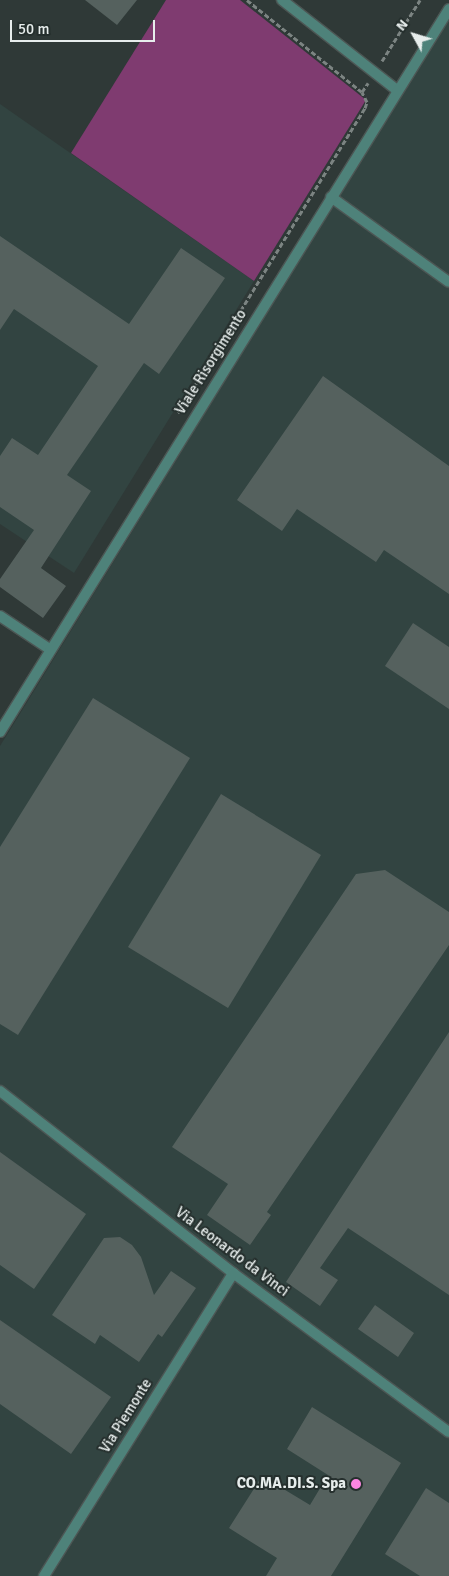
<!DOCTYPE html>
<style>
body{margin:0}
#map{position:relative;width:449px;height:1576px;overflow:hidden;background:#2f3937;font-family:Signika,sans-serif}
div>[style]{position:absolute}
.built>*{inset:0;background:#324441}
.green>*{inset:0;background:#7f3b70}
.building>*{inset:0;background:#55615e}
.path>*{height:3px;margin-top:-1.5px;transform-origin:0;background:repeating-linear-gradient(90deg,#7c8482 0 5px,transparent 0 7.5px)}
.roads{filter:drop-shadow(1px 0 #4c5654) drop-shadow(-1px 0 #4c5654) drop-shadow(0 1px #4c5654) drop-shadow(0 -1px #4c5654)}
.street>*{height:10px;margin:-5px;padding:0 5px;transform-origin:5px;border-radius:5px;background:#4e827a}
.dots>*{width:14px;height:14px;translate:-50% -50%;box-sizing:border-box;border:2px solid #252f2d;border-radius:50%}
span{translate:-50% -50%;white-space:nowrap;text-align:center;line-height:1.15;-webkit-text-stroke:4px #252f2d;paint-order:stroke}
.street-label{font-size:15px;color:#e7edec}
.poi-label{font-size:15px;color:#e7edec;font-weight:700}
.right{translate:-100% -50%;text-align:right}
.north{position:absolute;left:389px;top:10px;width:50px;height:50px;-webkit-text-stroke:4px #252f2d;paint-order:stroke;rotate:309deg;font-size:14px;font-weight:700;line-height:20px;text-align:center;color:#e7edec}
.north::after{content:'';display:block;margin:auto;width:18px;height:22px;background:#e7edec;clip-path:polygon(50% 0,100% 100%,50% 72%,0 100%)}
.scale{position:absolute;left:10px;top:20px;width:145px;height:22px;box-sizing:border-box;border:2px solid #e7edec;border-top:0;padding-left:6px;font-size:15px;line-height:18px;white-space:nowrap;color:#e7edec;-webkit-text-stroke:4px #252f2d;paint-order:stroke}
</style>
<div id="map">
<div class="built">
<div style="clip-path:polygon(449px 17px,449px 1576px,0 1576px,0 746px)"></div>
<div style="clip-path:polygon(0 104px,254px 281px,74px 573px,0 524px)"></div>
</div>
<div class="green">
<div style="clip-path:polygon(166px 0,240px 0,366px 100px,254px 281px,71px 153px)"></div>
</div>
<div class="building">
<div style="clip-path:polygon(85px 0,137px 0,117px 25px)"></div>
<div style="clip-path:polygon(0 236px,129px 324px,181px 248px,225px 278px,159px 374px,144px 363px,67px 475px,91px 491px,41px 568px,66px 586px,43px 618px,0 587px,0 579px,34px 530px,0 507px,0 456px,12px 438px,38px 455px,98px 366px,14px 309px,0 330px)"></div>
<div style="clip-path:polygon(323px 376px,449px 466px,449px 594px,384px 550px,376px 562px,297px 509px,282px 531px,237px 500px)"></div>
<div style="clip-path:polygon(413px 623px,449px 647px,449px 709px,385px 666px)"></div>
<div style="clip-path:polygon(93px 698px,190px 758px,18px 1035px,0 1024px,0 847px)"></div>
<div style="clip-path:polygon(221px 794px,321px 855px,228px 1008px,128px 947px)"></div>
<div style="clip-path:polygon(385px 870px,449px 912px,449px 945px,267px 1212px,271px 1215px,250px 1245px,207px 1215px,228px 1184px,172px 1147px,356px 874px)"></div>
<div style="clip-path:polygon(449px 1032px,449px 1295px,348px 1228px,320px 1268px,338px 1280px,320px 1306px,286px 1282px)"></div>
<div style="clip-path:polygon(0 1152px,86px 1214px,34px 1289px,0 1265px)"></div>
<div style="clip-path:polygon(120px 1237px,132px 1245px,141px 1257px,154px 1295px,171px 1271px,196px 1288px,162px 1337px,158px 1334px,139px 1362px,100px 1335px,95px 1344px,52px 1315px,104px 1238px)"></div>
<div style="clip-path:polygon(375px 1305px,414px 1333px,398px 1357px,358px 1329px)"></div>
<div style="clip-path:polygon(0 1320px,111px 1397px,71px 1454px,0 1404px)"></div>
<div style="clip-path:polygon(312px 1407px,401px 1463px,331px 1576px,266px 1576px,277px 1558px,229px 1528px,262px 1476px,310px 1505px,328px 1475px,287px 1449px)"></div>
<div style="clip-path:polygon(426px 1488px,449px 1503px,449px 1576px,420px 1576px,385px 1554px)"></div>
</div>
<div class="path">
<div style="left:247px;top:0;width:147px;rotate:38.7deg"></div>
<div style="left:382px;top:61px;width:72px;rotate:-58.1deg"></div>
<div style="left:178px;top:413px;width:358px;rotate:-58.5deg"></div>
<div style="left:365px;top:108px;width:6px;rotate:-72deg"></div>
<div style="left:367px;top:102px;width:11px;rotate:-117deg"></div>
<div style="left:362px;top:92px;width:11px;rotate:-56deg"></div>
</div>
<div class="roads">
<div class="street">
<div style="left:282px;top:0;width:147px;rotate:38.1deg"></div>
<div style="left:331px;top:197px;width:145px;rotate:35.8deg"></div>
<div style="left:0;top:616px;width:61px;rotate:33.7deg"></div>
<div style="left:0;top:732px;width:851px;rotate:-58.16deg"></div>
<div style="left:0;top:1091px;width:296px;rotate:38deg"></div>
<div style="left:233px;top:1273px;width:268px;rotate:36.4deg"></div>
<div style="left:44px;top:1576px;width:357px;rotate:-58deg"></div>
</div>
</div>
<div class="dots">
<div style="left:356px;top:1484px;background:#fd86e2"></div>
</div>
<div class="street-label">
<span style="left:211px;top:362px;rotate:-58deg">Viale Risorgimento</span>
<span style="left:232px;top:1252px;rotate:37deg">Via Leonardo da Vinci</span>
<span style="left:126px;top:1416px;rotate:-58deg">Via Piemonte</span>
</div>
<div class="poi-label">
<span class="right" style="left:346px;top:1484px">CO.MA.DI.S. Spa</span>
</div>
<div class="north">N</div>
<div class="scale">50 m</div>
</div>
